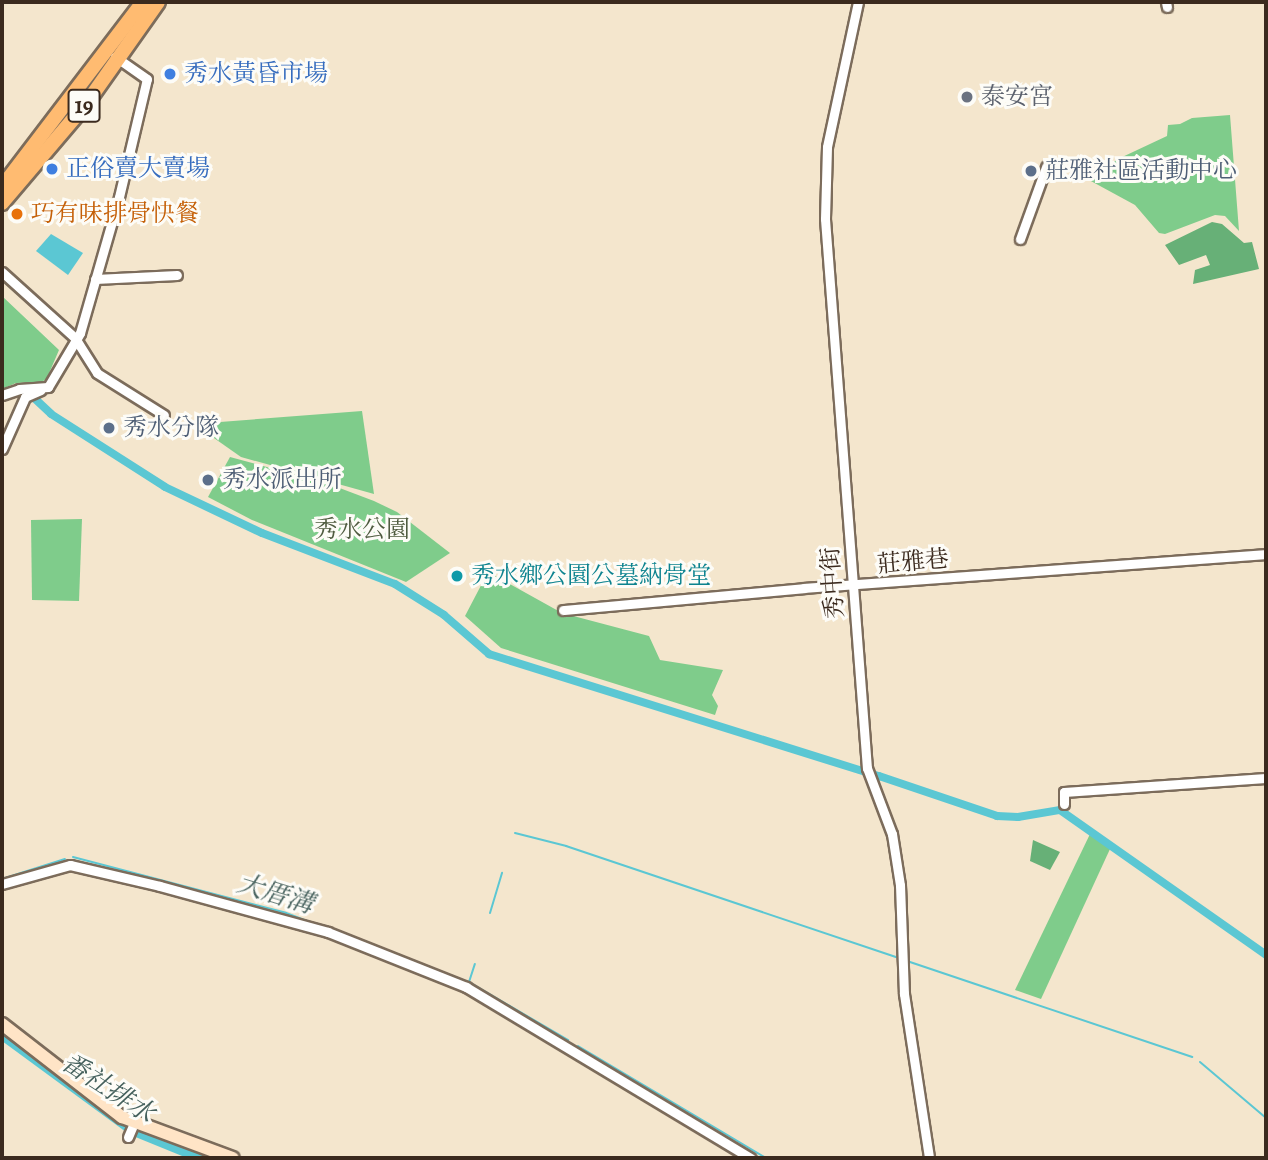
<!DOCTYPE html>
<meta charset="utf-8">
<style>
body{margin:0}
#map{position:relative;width:1268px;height:1160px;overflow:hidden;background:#f4e6cd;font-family:Alegreya,"Noto Serif TC",serif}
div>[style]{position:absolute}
.green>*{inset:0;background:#7fcc8b}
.forest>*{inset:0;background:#67b077}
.water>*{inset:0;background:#5bc7d3}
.stream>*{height:2px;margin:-1px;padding:0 1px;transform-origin:1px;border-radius:1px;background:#5bc7d3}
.canal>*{height:8px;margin:-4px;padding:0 4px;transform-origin:4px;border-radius:4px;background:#5bc7d3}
.roads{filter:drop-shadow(2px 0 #7c6c5b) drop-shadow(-2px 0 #7c6c5b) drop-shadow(0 2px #7c6c5b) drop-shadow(0 -2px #7c6c5b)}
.street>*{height:9px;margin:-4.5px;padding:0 4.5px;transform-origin:4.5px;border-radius:4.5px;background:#fff}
.secondary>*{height:12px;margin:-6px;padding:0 6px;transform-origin:6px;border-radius:6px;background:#ffe4c6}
.primary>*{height:14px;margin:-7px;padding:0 7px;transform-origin:7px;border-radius:7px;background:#ffbb71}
.dots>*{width:19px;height:19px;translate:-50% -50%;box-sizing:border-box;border:4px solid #fdfcf7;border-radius:50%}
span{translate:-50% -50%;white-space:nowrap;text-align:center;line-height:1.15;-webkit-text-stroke:6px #fdfcf7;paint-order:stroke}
.shield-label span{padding:2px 5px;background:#fdfcf7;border:2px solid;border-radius:5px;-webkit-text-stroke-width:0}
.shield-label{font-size:23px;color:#3b2a1e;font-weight:700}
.shop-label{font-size:24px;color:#366cbe}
.left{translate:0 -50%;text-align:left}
.worship-label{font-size:24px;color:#5b616d}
.service-label{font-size:24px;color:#4e5e75}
.food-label{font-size:24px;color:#c56008}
.park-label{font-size:24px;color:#4f5b3f}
.street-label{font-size:24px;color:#3b2a1e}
.culture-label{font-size:24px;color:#0d838f}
.water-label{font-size:26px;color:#46615d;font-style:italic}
.frame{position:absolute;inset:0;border:4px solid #3b2a1e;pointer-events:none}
</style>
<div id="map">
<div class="green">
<div style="clip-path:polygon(1230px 115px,1239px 231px,1225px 216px,1215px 215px,1165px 234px,1159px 233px,1135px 205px,1089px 180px,1118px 159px,1167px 136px,1168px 125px,1180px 124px,1192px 118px)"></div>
<div style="clip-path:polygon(2px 296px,59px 350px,47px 378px,42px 382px,16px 383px,2px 389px)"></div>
<div style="clip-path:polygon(362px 411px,374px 494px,241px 457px,194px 424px)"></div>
<div style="clip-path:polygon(230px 457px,329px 484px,374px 501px,397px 512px,450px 553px,406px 582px,252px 520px,208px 497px)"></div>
<div style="clip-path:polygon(82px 519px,79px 601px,32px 600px,31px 520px)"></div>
<div style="clip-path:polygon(488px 572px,562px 613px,649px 636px,660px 660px,723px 670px,712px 695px,718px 706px,715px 715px,501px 648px,465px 616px)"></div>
<div style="clip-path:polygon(1090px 834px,1110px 849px,1041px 999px,1015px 990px)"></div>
</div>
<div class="forest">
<div style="clip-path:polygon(1212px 222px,1222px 224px,1244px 243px,1252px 242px,1259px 269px,1193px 284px,1195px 270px,1210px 265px,1206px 255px,1179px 265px,1165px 245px)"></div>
<div style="clip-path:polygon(1033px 840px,1060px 852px,1050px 870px,1030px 861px)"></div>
</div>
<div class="water">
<div style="clip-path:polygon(51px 234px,83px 253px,68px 275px,36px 251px)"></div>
<div style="clip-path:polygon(2px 1032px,128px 1126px,126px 1132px,2px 1041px)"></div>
<div style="clip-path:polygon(136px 1129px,217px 1158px,187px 1158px,133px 1136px)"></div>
</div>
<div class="stream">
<div style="left:515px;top:833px;width:53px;rotate:14.3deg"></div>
<div style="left:566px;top:846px;width:348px;rotate:18.6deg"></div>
<div style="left:73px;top:857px;width:220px;rotate:14.7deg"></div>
<div style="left:286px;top:913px;width:188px;rotate:20.8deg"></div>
<div style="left:2px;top:879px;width:66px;rotate:-17.6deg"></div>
<div style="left:490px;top:913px;width:42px;rotate:-73.3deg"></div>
<div style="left:907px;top:961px;width:301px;rotate:18.6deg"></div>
<div style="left:469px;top:982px;width:115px;rotate:30.4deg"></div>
<div style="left:469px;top:982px;width:19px;rotate:-72deg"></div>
<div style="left:578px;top:1046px;width:219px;rotate:30.8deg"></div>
<div style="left:1200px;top:1062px;width:87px;rotate:40.3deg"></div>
</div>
<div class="canal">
<div style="left:32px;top:396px;width:26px;rotate:43deg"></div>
<div style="left:51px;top:414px;width:135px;rotate:32.6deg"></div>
<div style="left:165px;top:487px;width:107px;rotate:25.4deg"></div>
<div style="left:262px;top:533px;width:142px;rotate:21deg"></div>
<div style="left:395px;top:584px;width:58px;rotate:32.3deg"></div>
<div style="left:444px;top:615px;width:60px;rotate:40.9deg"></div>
<div style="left:489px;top:654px;width:409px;rotate:17.4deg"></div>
<div style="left:879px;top:776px;width:125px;rotate:18.7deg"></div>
<div style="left:997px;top:816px;width:21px;rotate:3deg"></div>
<div style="left:1018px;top:817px;width:43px;rotate:-9.5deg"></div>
<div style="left:1060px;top:810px;width:252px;rotate:35.1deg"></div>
</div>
<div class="roads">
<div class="street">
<div style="left:858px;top:2px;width:148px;rotate:102.1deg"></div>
<div style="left:827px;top:147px;width:72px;rotate:91.6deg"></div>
<div style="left:825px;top:219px;width:551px;rotate:85.63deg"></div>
<div style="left:867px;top:768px;width:71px;rotate:69.3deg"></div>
<div style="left:892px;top:834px;width:52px;rotate:81.1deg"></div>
<div style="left:900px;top:885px;width:109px;rotate:87.9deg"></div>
<div style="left:904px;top:994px;width:166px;rotate:81.3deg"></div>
<div style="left:1166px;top:2px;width:5px;rotate:79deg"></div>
<div style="left:1020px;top:239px;width:77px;rotate:-70.1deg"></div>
<div style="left:2px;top:272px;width:98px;rotate:42.1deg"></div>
<div style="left:75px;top:338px;width:41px;rotate:57.8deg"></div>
<div style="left:97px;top:373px;width:79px;rotate:32.1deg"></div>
<div style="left:95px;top:279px;width:82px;rotate:-2.8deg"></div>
<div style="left:2px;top:395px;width:18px;rotate:-19deg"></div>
<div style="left:19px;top:389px;width:29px;rotate:-4deg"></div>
<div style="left:48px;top:387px;width:63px;rotate:-59.3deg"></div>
<div style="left:80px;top:333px;width:141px;rotate:-74deg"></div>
<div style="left:119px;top:197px;width:121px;rotate:-76.7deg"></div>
<div style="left:147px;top:79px;width:39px;rotate:-145deg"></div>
<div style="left:2px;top:449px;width:57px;rotate:-66.1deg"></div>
<div style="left:25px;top:397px;width:17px;rotate:-24deg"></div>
<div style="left:563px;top:610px;width:242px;rotate:-5.2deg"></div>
<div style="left:804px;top:588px;width:463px;rotate:-4.2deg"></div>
<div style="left:1064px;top:804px;width:12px;rotate:-90deg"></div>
<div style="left:1064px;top:792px;width:202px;rotate:-4deg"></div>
<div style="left:2px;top:884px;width:71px;rotate:-15.6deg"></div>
<div style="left:70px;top:865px;width:92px;rotate:13.1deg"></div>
<div style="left:160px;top:886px;width:174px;rotate:15.3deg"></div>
<div style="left:328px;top:932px;width:149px;rotate:21.7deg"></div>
<div style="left:466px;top:987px;width:332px;rotate:31deg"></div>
<div style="left:128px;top:1137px;width:15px;rotate:-67deg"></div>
</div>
<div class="secondary">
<div style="left:2px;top:1024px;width:152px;rotate:37.8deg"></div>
<div style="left:122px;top:1117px;width:118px;rotate:20.3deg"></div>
</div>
<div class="primary">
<div style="left:2px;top:187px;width:233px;rotate:-52.7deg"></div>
<div style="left:2px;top:203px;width:130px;rotate:-49.7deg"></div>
<div style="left:86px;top:104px;width:125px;rotate:-54.8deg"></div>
</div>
</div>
<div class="dots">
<div style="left:170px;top:74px;background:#3f7fe0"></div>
<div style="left:967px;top:97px;background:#6b7280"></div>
<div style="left:52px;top:169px;background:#3f7fe0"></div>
<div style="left:1031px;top:171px;background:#5c6f8a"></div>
<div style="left:17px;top:214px;background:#e8710a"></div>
<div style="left:109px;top:428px;background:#5c6f8a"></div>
<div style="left:208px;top:480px;background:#5c6f8a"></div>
<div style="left:457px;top:576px;background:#0f9aa8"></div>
</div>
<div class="shield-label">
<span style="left:84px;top:106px">19</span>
</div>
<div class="shop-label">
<span class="left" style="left:184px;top:74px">秀水黃昏市場</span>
<span class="left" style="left:66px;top:169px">正俗賣大賣場</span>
</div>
<div class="worship-label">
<span class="left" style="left:981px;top:97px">泰安宮</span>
</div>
<div class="service-label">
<span class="left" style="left:1045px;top:171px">莊雅社區活動中心</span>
<span class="left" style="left:123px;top:428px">秀水分隊</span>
<span class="left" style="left:222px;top:480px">秀水派出所</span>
</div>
<div class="food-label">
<span class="left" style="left:31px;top:214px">巧有味排骨快餐</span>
</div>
<div class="park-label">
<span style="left:362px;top:530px">秀水公園</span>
</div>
<div class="street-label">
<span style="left:913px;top:562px;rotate:-5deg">莊雅巷</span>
<span style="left:833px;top:583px;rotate:-94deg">秀中街</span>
</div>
<div class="culture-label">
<span class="left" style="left:471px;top:576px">秀水鄉公園公墓納骨堂</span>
</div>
<div class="water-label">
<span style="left:275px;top:894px;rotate:17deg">大厝溝</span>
<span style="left:108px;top:1088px;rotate:33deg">番社排水</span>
</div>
<div class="frame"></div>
</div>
